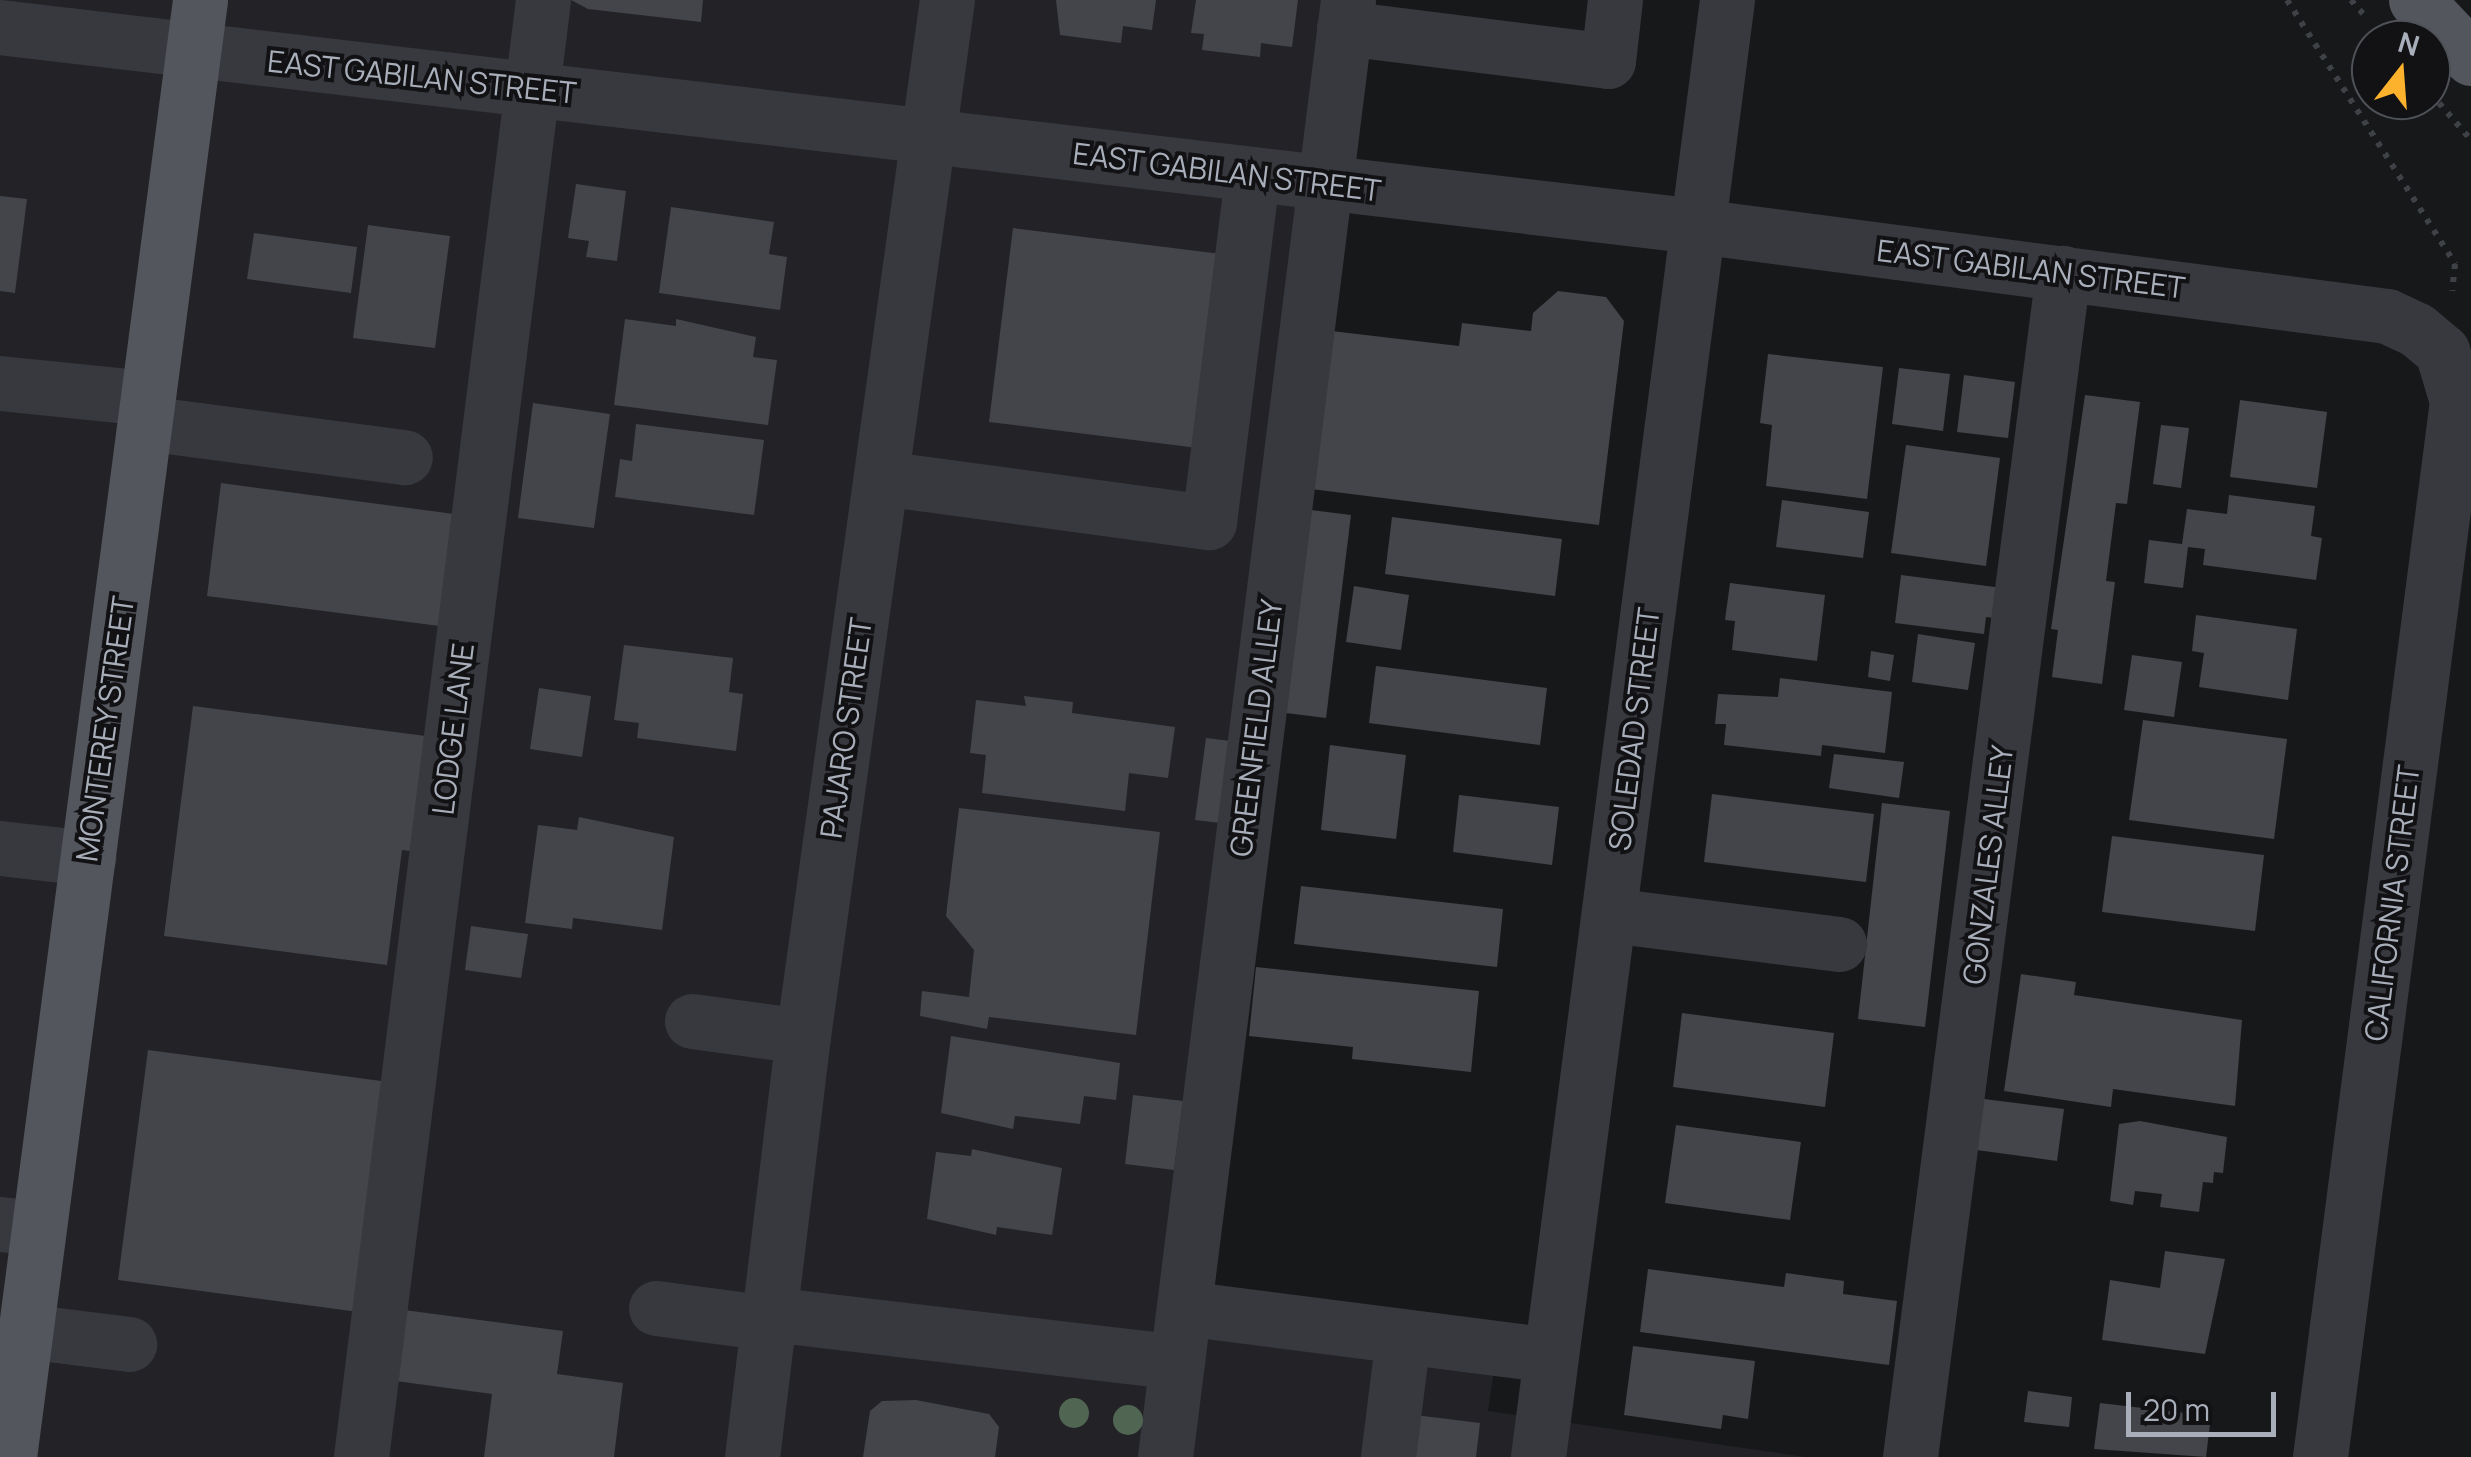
<!DOCTYPE html>
<style>
body{margin:0}
#map{position:relative;width:2471px;height:1457px;overflow:hidden;background:#17181a;font-family:Manrope,sans-serif}
div>[style]{position:absolute}
.built>*{inset:0;background:#232327}
.building>*{inset:0;background:#43454a}
.path>*{height:6px;margin-top:-3px;transform-origin:0;background:repeating-linear-gradient(90deg,#3e4146 0 5px,transparent 0 13px)}
.minor>*{height:55px;margin:-27.5px;padding:0 27.5px;transform-origin:27.5px;border-radius:27.5px;background:#38393f}
.major>*{height:55px;margin:-27.5px;padding:0 27.5px;transform-origin:27.5px;border-radius:27.5px;background:#54565e}
.trees>*{width:30px;height:30px;margin:-15px;border-radius:50%;background:#506653}
span{translate:-50% -50%;white-space:nowrap;text-align:center;line-height:1.15;-webkit-text-stroke:8px #121215;paint-order:stroke}
.street-label{font-size:30px;color:#a9afba}
.north{position:absolute;left:2351px;top:20px;width:100px;height:100px;box-sizing:border-box;background:#121215;border:2px solid #4e5157;border-radius:50%;rotate:17deg;font-size:28px;font-weight:700;line-height:40px;text-align:center;color:#a9afba}
.north::after{content:'';display:block;margin:auto;width:35px;height:45px;background:#fcb22d;clip-path:polygon(50% 0,100% 100%,50% 72%,0 100%)}
.scale{position:absolute;left:2126px;top:1392px;width:150px;height:45px;box-sizing:border-box;border:5px solid #a9afba;border-top:0;padding-left:12px;font-size:30px;line-height:35px;white-space:nowrap;color:#a9afba;-webkit-text-stroke:8px #121215;paint-order:stroke}
</style>
<div id="map">
<div class="built">
<div style="clip-path:polygon(0 0,1332px 0,1166px 1284px,1501px 1322px,1488px 1411px,1805px 1457px,0 1457px)"></div>
</div>
<div class="building">
<div style="clip-path:polygon(571px 0,703px 0,701px 22px,588px 9px)"></div>
<div style="clip-path:polygon(1056px 0,1156px 0,1152px 30px,1123px 26px,1121px 43px,1060px 35px)"></div>
<div style="clip-path:polygon(1196px 0,1298px 0,1292px 47px,1261px 43px,1260px 57px,1202px 50px,1204px 34px,1191px 33px)"></div>
<div style="clip-path:polygon(576px 184px,626px 191px,617px 261px,586px 257px,589px 241px,568px 238px)"></div>
<div style="clip-path:polygon(0 196px,27px 199px,15px 293px,0 291px)"></div>
<div style="clip-path:polygon(671px 207px,774px 222px,769px 254px,787px 257px,780px 310px,659px 293px)"></div>
<div style="clip-path:polygon(368px 225px,450px 236px,435px 348px,353px 338px)"></div>
<div style="clip-path:polygon(1013px 228px,1221px 254px,1198px 448px,989px 422px)"></div>
<div style="clip-path:polygon(254px 233px,357px 247px,351px 293px,247px 279px)"></div>
<div style="clip-path:polygon(1558px 291px,1606px 297px,1624px 321px,1599px 525px,1303px 488px,1323px 330px,1459px 346px,1462px 323px,1531px 331px,1533px 313px)"></div>
<div style="clip-path:polygon(625px 319px,676px 326px,676px 319px,756px 337px,753px 357px,777px 360px,768px 425px,614px 405px)"></div>
<div style="clip-path:polygon(1768px 354px,1883px 367px,1867px 499px,1766px 486px,1772px 425px,1760px 423px)"></div>
<div style="clip-path:polygon(1899px 368px,1950px 374px,1943px 431px,1892px 424px)"></div>
<div style="clip-path:polygon(1964px 375px,2015px 382px,2008px 438px,1957px 432px)"></div>
<div style="clip-path:polygon(2085px 395px,2140px 402px,2127px 504px,2116px 503px,2106px 581px,2115px 582px,2102px 684px,2052px 677px,2058px 630px,2051px 629px)"></div>
<div style="clip-path:polygon(2240px 400px,2327px 412px,2317px 488px,2230px 477px)"></div>
<div style="clip-path:polygon(533px 403px,610px 414px,594px 528px,518px 518px)"></div>
<div style="clip-path:polygon(636px 424px,764px 440px,754px 515px,615px 497px,620px 459px,632px 461px)"></div>
<div style="clip-path:polygon(2161px 425px,2189px 428px,2181px 488px,2153px 484px)"></div>
<div style="clip-path:polygon(1906px 445px,2000px 458px,1986px 566px,1891px 553px)"></div>
<div style="clip-path:polygon(221px 483px,469px 516px,455px 628px,207px 596px)"></div>
<div style="clip-path:polygon(2229px 495px,2315px 506px,2311px 536px,2322px 538px,2316px 580px,2203px 565px,2205px 549px,2188px 547px,2183px 588px,2144px 583px,2149px 540px,2182px 544px,2187px 509px,2227px 514px)"></div>
<div style="clip-path:polygon(1782px 500px,1869px 512px,1863px 558px,1776px 547px)"></div>
<div style="clip-path:polygon(1303px 509px,1351px 515px,1326px 718px,1278px 712px)"></div>
<div style="clip-path:polygon(1392px 517px,1562px 539px,1555px 596px,1385px 574px)"></div>
<div style="clip-path:polygon(1901px 575px,2003px 588px,2000px 619px,1986px 617px,1984px 634px,1895px 623px)"></div>
<div style="clip-path:polygon(1730px 583px,1825px 595px,1817px 661px,1732px 650px,1735px 621px,1725px 620px)"></div>
<div style="clip-path:polygon(1354px 586px,1409px 595px,1401px 650px,1346px 642px)"></div>
<div style="clip-path:polygon(2196px 615px,2297px 629px,2288px 700px,2199px 687px,2204px 653px,2192px 651px)"></div>
<div style="clip-path:polygon(1918px 634px,1975px 643px,1968px 690px,1912px 682px)"></div>
<div style="clip-path:polygon(624px 645px,733px 658px,729px 692px,743px 694px,736px 751px,637px 738px,639px 723px,614px 720px)"></div>
<div style="clip-path:polygon(1871px 651px,1894px 655px,1890px 681px,1868px 677px)"></div>
<div style="clip-path:polygon(2132px 655px,2182px 662px,2174px 717px,2124px 710px)"></div>
<div style="clip-path:polygon(1376px 666px,1547px 688px,1540px 745px,1369px 723px)"></div>
<div style="clip-path:polygon(1780px 678px,1892px 692px,1885px 753px,1822px 745px,1821px 756px,1724px 745px,1726px 724px,1715px 724px,1718px 694px,1778px 697px)"></div>
<div style="clip-path:polygon(539px 688px,591px 696px,582px 757px,530px 749px)"></div>
<div style="clip-path:polygon(1024px 696px,1073px 702px,1072px 713px,1175px 727px,1168px 778px,1129px 773px,1125px 811px,982px 793px,986px 755px,970px 753px,976px 700px,1026px 706px)"></div>
<div style="clip-path:polygon(193px 706px,441px 738px,426px 853px,402px 850px,387px 965px,164px 936px)"></div>
<div style="clip-path:polygon(2143px 720px,2287px 739px,2274px 839px,2129px 820px)"></div>
<div style="clip-path:polygon(1206px 738px,1239px 742px,1229px 824px,1195px 820px)"></div>
<div style="clip-path:polygon(1330px 745px,1406px 755px,1396px 839px,1321px 830px)"></div>
<div style="clip-path:polygon(1834px 754px,1904px 762px,1899px 798px,1829px 788px)"></div>
<div style="clip-path:polygon(1712px 794px,1874px 814px,1866px 882px,1704px 862px)"></div>
<div style="clip-path:polygon(1459px 795px,1559px 807px,1552px 865px,1453px 852px)"></div>
<div style="clip-path:polygon(1882px 803px,1950px 811px,1925px 1027px,1858px 1019px)"></div>
<div style="clip-path:polygon(959px 808px,1160px 832px,1136px 1035px,989px 1017px,987px 1029px,920px 1016px,922px 991px,969px 997px,974px 950px,946px 916px)"></div>
<div style="clip-path:polygon(579px 817px,674px 837px,662px 930px,573px 918px,572px 929px,525px 923px,538px 825px,577px 830px)"></div>
<div style="clip-path:polygon(2112px 836px,2264px 855px,2255px 931px,2102px 912px)"></div>
<div style="clip-path:polygon(1301px 886px,1503px 909px,1497px 967px,1294px 944px)"></div>
<div style="clip-path:polygon(471px 926px,528px 934px,521px 978px,465px 970px)"></div>
<div style="clip-path:polygon(1256px 967px,1479px 991px,1471px 1072px,1352px 1059px,1353px 1047px,1249px 1036px)"></div>
<div style="clip-path:polygon(2021px 974px,2076px 982px,2074px 995px,2242px 1020px,2235px 1106px,2113px 1089px,2111px 1107px,2004px 1091px)"></div>
<div style="clip-path:polygon(1682px 1013px,1834px 1033px,1825px 1107px,1673px 1087px)"></div>
<div style="clip-path:polygon(951px 1036px,1120px 1063px,1116px 1100px,1084px 1096px,1080px 1124px,1015px 1116px,1013px 1129px,941px 1113px)"></div>
<div style="clip-path:polygon(148px 1050px,396px 1083px,366px 1313px,118px 1280px)"></div>
<div style="clip-path:polygon(1133px 1095px,1183px 1101px,1174px 1170px,1125px 1164px)"></div>
<div style="clip-path:polygon(1976px 1098px,2064px 1109px,2057px 1161px,1969px 1149px)"></div>
<div style="clip-path:polygon(2140px 1121px,2227px 1137px,2223px 1173px,2214px 1172px,2213px 1183px,2203px 1182px,2199px 1212px,2160px 1207px,2162px 1194px,2135px 1191px,2133px 1205px,2110px 1201px,2119px 1124px)"></div>
<div style="clip-path:polygon(1676px 1125px,1801px 1142px,1790px 1220px,1665px 1203px)"></div>
<div style="clip-path:polygon(972px 1149px,1062px 1168px,1052px 1235px,997px 1227px,996px 1235px,927px 1219px,936px 1152px,971px 1156px)"></div>
<div style="clip-path:polygon(2165px 1251px,2225px 1259px,2205px 1354px,2102px 1340px,2110px 1280px,2160px 1288px)"></div>
<div style="clip-path:polygon(1648px 1269px,1784px 1287px,1786px 1273px,1844px 1281px,1843px 1294px,1897px 1301px,1889px 1365px,1640px 1332px)"></div>
<div style="clip-path:polygon(389px 1308px,563px 1331px,557px 1374px,623px 1383px,614px 1457px,484px 1457px,492px 1394px,381px 1379px)"></div>
<div style="clip-path:polygon(1633px 1346px,1755px 1361px,1748px 1419px,1723px 1415px,1721px 1429px,1624px 1415px)"></div>
<div style="clip-path:polygon(2028px 1391px,2072px 1397px,2069px 1427px,2024px 1422px)"></div>
<div style="clip-path:polygon(916px 1400px,989px 1414px,999px 1427px,995px 1457px,863px 1457px,870px 1411px,882px 1401px)"></div>
<div style="clip-path:polygon(2100px 1403px,2211px 1416px,2206px 1457px,2094px 1449px)"></div>
<div style="clip-path:polygon(1415px 1415px,1480px 1423px,1476px 1457px,1410px 1457px)"></div>
</div>
<div class="path">
<div style="left:2287px;top:0;width:313px;rotate:57.5deg"></div>
<div style="left:2455px;top:264px;width:27px;rotate:96deg"></div>
<div style="left:2351px;top:0;width:21px;rotate:49deg"></div>
<div style="left:2439px;top:103px;width:49px;rotate:49.1deg"></div>
</div>
<div class="minor">
<div style="left:0;top:27px;width:1709px;rotate:6.69deg"></div>
<div style="left:1697px;top:226px;width:696px;rotate:7.43deg"></div>
<div style="left:2387px;top:316px;width:33px;rotate:25deg"></div>
<div style="left:2417px;top:330px;width:33px;rotate:40deg"></div>
<div style="left:2442px;top:351px;width:52px;rotate:73.3deg"></div>
<div style="left:2457px;top:401px;width:1065px;rotate:97.39deg"></div>
<div style="left:1344px;top:28px;width:266px;rotate:7.1deg"></div>
<div style="left:1608px;top:61px;width:61px;rotate:-83.5deg"></div>
<div style="left:0;top:383px;width:149px;rotate:5.8deg"></div>
<div style="left:145px;top:423px;width:262px;rotate:7.5deg"></div>
<div style="left:882px;top:478px;width:330px;rotate:7.7deg"></div>
<div style="left:1209px;top:522px;width:350px;rotate:-82.9deg"></div>
<div style="left:0;top:848px;width:89px;rotate:6.5deg"></div>
<div style="left:1610px;top:915px;width:231px;rotate:7.2deg"></div>
<div style="left:692px;top:1021px;width:112px;rotate:7.7deg"></div>
<div style="left:0;top:1224px;width:37px;rotate:6deg"></div>
<div style="left:656px;top:1308px;width:113px;rotate:7.6deg"></div>
<div style="left:1184px;top:1308px;width:368px;rotate:7.3deg"></div>
<div style="left:770px;top:1314px;width:410px;rotate:6.7deg"></div>
<div style="left:25px;top:1331px;width:105px;rotate:7.1deg"></div>
<div style="left:361px;top:1457px;width:1468px;rotate:-82.88deg"></div>
<div style="left:752px;top:1457px;width:424px;rotate:-83.1deg"></div>
<div style="left:803px;top:1036px;width:1046px;rotate:-82.09deg"></div>
<div style="left:1165px;top:1457px;width:1468px;rotate:-82.84deg"></div>
<div style="left:1388px;top:1457px;width:121px;rotate:-82.9deg"></div>
<div style="left:1538px;top:1457px;width:1469px;rotate:-82.61deg"></div>
<div style="left:1910px;top:1457px;width:1194px;rotate:-82.64deg"></div>
</div>
<div class="major">
<div style="left:2416px;top:0;width:80px;rotate:46.5deg"></div>
<div style="left:9px;top:1457px;width:1469px;rotate:-82.53deg"></div>
</div>
<div class="trees">
<div style="left:1074px;top:1413px"></div>
<div style="left:1128px;top:1420px"></div>
</div>
<div class="street-label">
<span style="left:422px;top:77px;rotate:6deg">EAST GABILAN STREET</span>
<span style="left:1227px;top:172px;rotate:7deg">EAST GABILAN STREET</span>
<span style="left:2031px;top:269px;rotate:7deg">EAST GABILAN STREET</span>
<span style="left:846px;top:728px;rotate:-82deg">PAJARO STREET</span>
<span style="left:1256px;top:728px;rotate:-83deg">GREENFIELD ALLEY</span>
<span style="left:105px;top:729px;rotate:-82deg">MONTEREY STREET</span>
<span style="left:453px;top:729px;rotate:-83deg">LODGE LANE</span>
<span style="left:1634px;top:729px;rotate:-83deg">SOLEDAD STREET</span>
<span style="left:1988px;top:865px;rotate:-83deg">GONZALES ALLEY</span>
<span style="left:2392px;top:903px;rotate:-83deg">CALIFORNIA STREET</span>
</div>
<div class="north">N</div>
<div class="scale">20 m</div>
</div>
